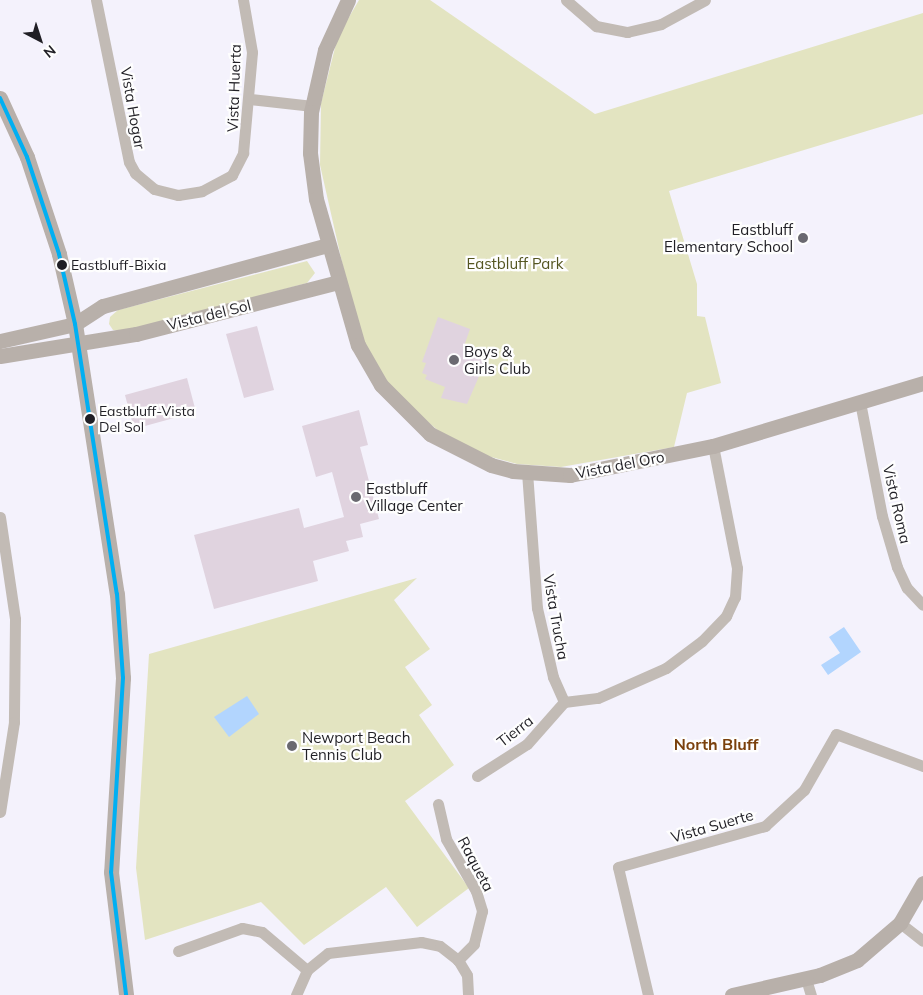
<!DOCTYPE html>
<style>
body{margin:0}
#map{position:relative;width:923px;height:995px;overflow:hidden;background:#f4f2fc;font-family:Mulish,sans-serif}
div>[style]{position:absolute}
.green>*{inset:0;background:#e3e4c1}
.water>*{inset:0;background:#b2d5fe}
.building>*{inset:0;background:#e0d3df}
.street>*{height:11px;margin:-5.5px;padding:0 5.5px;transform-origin:5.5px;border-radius:5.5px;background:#c2bbb5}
.secondary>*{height:15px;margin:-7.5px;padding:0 7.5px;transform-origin:7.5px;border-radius:7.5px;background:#b8b0aa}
.bus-1>*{height:4px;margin:-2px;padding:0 2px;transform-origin:2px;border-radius:2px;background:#00aff2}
.dots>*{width:14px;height:14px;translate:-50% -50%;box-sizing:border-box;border:2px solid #fefefe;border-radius:50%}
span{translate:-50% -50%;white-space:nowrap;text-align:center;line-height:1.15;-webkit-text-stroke:4.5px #fefefe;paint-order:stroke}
.bus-label{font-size:14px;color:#201f25}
.left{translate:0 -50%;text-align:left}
.street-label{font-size:15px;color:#201f25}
.poi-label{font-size:15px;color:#201f25}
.right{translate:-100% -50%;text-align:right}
.park-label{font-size:15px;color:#545520}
.neighbourhood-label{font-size:16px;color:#7a400c;font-weight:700}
.north{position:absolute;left:15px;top:15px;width:50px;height:50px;-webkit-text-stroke:4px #fefefe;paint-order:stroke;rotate:140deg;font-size:14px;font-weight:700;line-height:20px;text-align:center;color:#201f25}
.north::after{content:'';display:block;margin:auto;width:18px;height:22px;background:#201f25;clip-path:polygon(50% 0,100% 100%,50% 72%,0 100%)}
</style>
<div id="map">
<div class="green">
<div style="clip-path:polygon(359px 0,430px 0,595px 114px,923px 13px,923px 114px,669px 191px,697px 284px,697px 316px,705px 317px,721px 383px,687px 393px,674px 447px,561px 467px,517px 464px,480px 454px,441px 433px,403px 401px,373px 364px,354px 315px,320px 165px,321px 103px,338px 36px)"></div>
<div style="clip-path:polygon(307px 261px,315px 273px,307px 283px,124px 332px,113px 330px,109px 324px,110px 317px,118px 310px)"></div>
<div style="clip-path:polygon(417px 578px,394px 600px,430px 649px,405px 667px,432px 705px,419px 715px,454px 765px,405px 801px,469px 888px,417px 927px,386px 887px,304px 945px,261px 902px,145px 940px,136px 868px,149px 654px)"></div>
</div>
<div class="water">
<div style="clip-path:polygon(844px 627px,861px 652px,828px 675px,821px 665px,840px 653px,829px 637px)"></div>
<div style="clip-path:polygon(247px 696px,259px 714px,229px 737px,214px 717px)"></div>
</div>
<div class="building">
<div style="clip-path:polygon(438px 317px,470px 329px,463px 349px,487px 358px,467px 404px,441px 398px,445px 387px,425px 379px,427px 375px,422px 373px,426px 363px,422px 362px)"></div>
<div style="clip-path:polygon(257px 326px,274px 390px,244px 398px,226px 334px)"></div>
<div style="clip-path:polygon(187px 378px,196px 412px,134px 429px,125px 395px)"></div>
<div style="clip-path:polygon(359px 410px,368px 445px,360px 447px,379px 519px,360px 524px,363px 537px,346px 541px,349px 551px,313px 561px,318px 581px,214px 609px,194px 535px,299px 508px,304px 528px,344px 517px,332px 472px,316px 477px,302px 426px)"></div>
</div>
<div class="street">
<div style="left:96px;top:0;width:165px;rotate:78.5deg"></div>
<div style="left:129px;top:162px;width:13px;rotate:61deg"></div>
<div style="left:135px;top:173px;width:25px;rotate:40deg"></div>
<div style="left:154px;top:189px;width:25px;rotate:14deg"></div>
<div style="left:178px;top:195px;width:24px;rotate:-9deg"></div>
<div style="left:202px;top:191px;width:34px;rotate:-28deg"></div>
<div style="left:232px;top:175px;width:25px;rotate:-63deg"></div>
<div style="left:243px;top:153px;width:101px;rotate:-84.9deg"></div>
<div style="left:252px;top:52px;width:53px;rotate:-99.8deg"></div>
<div style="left:566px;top:0;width:40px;rotate:41deg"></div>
<div style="left:596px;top:26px;width:32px;rotate:11deg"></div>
<div style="left:627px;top:32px;width:35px;rotate:-13deg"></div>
<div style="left:661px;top:24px;width:50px;rotate:-28.6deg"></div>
<div style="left:250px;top:99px;width:63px;rotate:6.3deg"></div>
<div style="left:860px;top:402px;width:116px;rotate:79.1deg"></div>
<div style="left:882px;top:516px;width:53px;rotate:73.6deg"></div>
<div style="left:897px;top:567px;width:23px;rotate:65deg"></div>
<div style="left:907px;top:588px;width:23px;rotate:47deg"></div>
<div style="left:527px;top:472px;width:136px;rotate:85.8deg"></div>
<div style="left:537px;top:608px;width:71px;rotate:76.9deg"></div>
<div style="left:553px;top:677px;width:27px;rotate:66deg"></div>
<div style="left:564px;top:702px;width:34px;rotate:-7deg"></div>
<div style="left:598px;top:698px;width:74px;rotate:-23.8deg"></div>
<div style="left:666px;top:668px;width:45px;rotate:-36.9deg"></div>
<div style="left:702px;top:641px;width:35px;rotate:-46deg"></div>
<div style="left:726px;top:616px;width:21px;rotate:-65deg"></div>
<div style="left:735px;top:597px;width:29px;rotate:-86deg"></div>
<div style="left:737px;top:568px;width:124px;rotate:-101.1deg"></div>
<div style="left:0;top:517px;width:103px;rotate:81.6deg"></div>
<div style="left:15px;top:619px;width:103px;rotate:90.6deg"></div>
<div style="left:14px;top:722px;width:91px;rotate:98.8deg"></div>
<div style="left:477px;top:776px;width:59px;rotate:-32.6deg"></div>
<div style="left:527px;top:744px;width:56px;rotate:-48.6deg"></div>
<div style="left:438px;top:804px;width:36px;rotate:77deg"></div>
<div style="left:446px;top:839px;width:60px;rotate:60deg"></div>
<div style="left:476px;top:891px;width:21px;rotate:73deg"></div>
<div style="left:482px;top:911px;width:34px;rotate:104deg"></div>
<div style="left:474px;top:944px;width:23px;rotate:135deg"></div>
<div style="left:900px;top:923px;width:29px;rotate:38deg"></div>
<div style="left:178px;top:951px;width:68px;rotate:-19.8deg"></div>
<div style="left:242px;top:928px;width:20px;rotate:11deg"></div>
<div style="left:262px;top:932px;width:59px;rotate:40.2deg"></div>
<div style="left:806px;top:979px;width:17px;rotate:73deg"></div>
<div style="left:296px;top:995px;width:27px;rotate:-66deg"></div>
<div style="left:307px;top:970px;width:27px;rotate:-39deg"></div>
<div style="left:328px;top:953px;width:94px;rotate:-6.7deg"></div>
<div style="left:421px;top:942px;width:19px;rotate:12deg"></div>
<div style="left:440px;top:946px;width:23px;rotate:38deg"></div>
<div style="left:458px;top:960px;width:17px;rotate:59deg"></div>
<div style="left:467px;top:975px;width:20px;rotate:87deg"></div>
<div style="left:648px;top:995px;width:131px;rotate:-103.2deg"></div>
<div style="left:618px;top:867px;width:153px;rotate:-15.6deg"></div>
<div style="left:765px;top:826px;width:53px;rotate:-42.7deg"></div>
<div style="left:804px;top:790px;width:64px;rotate:-60.3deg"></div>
<div style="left:836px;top:734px;width:93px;rotate:20.2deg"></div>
</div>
<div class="secondary">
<div style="left:348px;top:0;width:55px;rotate:114.7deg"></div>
<div style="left:325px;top:50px;width:64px;rotate:102.7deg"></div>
<div style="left:311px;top:112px;width:41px;rotate:91.4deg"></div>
<div style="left:310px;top:153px;width:46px;rotate:82.6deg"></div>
<div style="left:316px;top:199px;width:152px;rotate:74deg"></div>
<div style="left:358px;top:345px;width:46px;rotate:60.1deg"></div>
<div style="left:381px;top:385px;width:69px;rotate:45deg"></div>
<div style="left:430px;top:434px;width:68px;rotate:26.9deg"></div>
<div style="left:491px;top:465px;width:23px;rotate:15deg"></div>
<div style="left:513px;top:471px;width:57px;rotate:4deg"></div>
<div style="left:570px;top:475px;width:146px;rotate:-11.5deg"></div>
<div style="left:713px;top:446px;width:219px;rotate:-16.7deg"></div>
<div style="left:0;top:98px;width:65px;rotate:65.4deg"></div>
<div style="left:27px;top:157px;width:102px;rotate:71.7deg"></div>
<div style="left:59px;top:254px;width:72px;rotate:77.1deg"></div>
<div style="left:75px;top:324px;width:273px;rotate:81.2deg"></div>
<div style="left:117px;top:594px;width:84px;rotate:85.9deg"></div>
<div style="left:123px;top:678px;width:194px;rotate:93.5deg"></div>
<div style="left:111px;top:872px;width:124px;rotate:83deg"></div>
<div style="left:0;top:341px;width:77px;rotate:-12.8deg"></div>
<div style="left:75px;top:324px;width:33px;rotate:-33deg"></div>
<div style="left:103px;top:306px;width:233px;rotate:-15.2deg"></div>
<div style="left:0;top:356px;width:138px;rotate:-9.2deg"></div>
<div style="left:136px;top:334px;width:209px;rotate:-14.4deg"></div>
<div style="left:732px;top:995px;width:90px;rotate:-12.8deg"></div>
<div style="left:820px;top:975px;width:40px;rotate:-22deg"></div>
<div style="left:857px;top:960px;width:57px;rotate:-40.7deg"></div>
<div style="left:900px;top:923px;width:46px;rotate:-60.1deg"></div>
</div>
<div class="bus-1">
<div style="left:0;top:98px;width:65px;rotate:65.4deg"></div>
<div style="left:27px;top:157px;width:102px;rotate:71.7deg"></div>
<div style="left:59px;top:254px;width:72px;rotate:77.1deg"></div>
<div style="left:75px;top:324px;width:273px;rotate:81.2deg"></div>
<div style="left:117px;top:594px;width:84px;rotate:85.9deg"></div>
<div style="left:123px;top:678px;width:194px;rotate:93.5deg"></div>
<div style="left:111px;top:872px;width:124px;rotate:83deg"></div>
</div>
<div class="dots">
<div style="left:803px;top:238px;background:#6a6970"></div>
<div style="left:62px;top:265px;background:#201f25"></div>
<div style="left:454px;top:360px;background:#6a6970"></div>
<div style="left:90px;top:419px;background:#201f25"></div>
<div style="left:356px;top:497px;background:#6a6970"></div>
<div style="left:292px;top:746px;background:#6a6970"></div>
</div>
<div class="bus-label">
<span class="left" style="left:71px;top:265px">Eastbluff-Bixia</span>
<span class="left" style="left:99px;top:419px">Eastbluff-Vista<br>Del Sol</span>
</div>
<div class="street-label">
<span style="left:234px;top:88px;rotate:-88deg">Vista Huerta</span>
<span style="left:133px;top:108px;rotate:80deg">Vista Hogar</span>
<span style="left:209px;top:315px;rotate:-14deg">Vista del Sol</span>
<span style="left:620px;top:465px;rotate:-11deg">Vista del Oro</span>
<span style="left:897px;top:504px;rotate:77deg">Vista Roma</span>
<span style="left:556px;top:617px;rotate:80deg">Vista Trucha</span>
<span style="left:515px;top:731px;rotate:-38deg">Tierra</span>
<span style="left:712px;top:826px;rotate:-16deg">Vista Suerte</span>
<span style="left:476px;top:864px;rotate:62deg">Raqueta</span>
</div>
<div class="poi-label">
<span class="right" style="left:793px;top:238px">Eastbluff<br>Elementary School</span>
<span class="left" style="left:464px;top:360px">Boys &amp;<br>Girls Club</span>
<span class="left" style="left:366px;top:497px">Eastbluff<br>Village Center</span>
<span class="left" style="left:302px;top:746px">Newport Beach<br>Tennis Club</span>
</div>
<div class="park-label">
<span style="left:515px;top:264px">Eastbluff Park</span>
</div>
<div class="neighbourhood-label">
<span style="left:716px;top:744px">North Bluff</span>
</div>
<div class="north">N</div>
</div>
